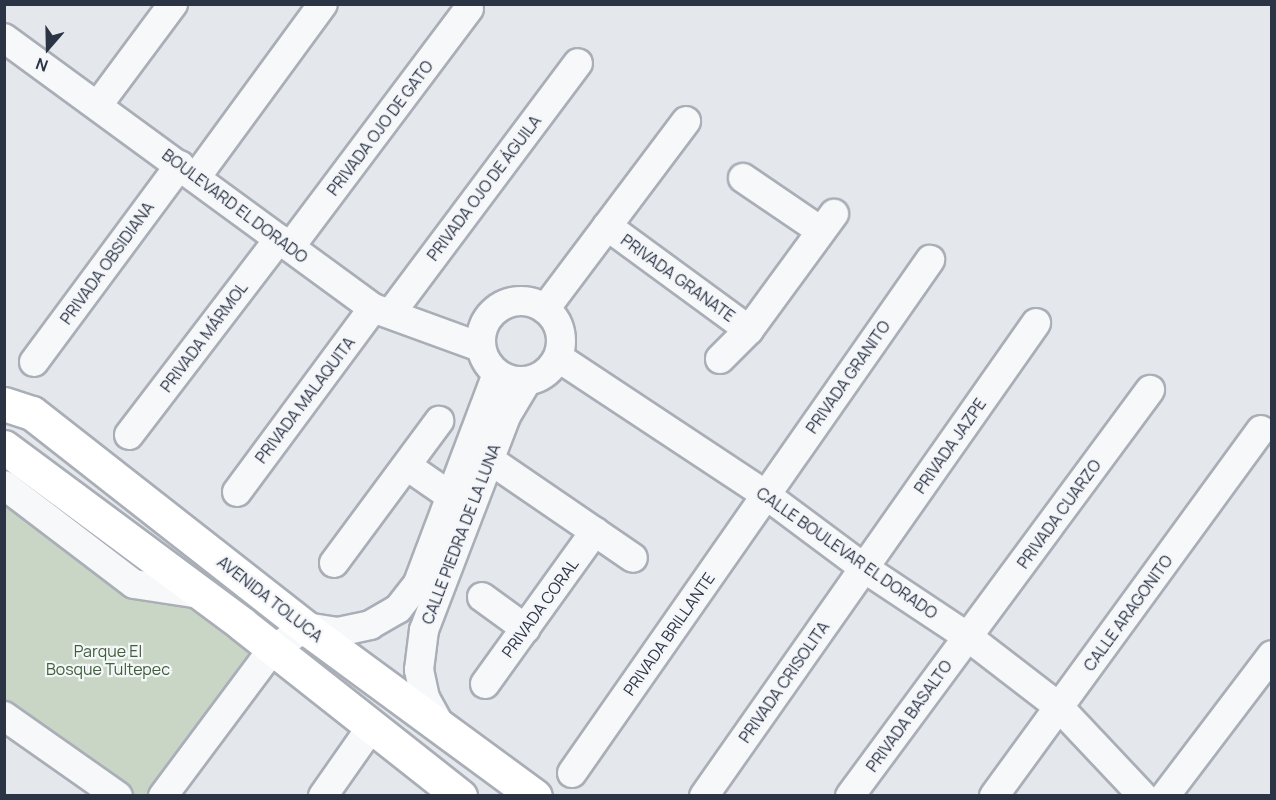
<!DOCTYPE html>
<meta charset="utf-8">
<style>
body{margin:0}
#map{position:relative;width:1276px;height:800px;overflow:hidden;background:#e4e7ec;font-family:Manrope,sans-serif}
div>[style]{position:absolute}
.green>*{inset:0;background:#c9d6c5}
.roads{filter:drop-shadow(2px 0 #a9aeb7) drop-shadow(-2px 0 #a9aeb7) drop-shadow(0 2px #a9aeb7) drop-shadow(0 -2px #a9aeb7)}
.minor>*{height:28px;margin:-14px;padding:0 14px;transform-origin:14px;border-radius:14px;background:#f7f8fa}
.minor>.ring{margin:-14px;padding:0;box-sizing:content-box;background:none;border:28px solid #f7f8fa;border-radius:50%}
.major>*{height:33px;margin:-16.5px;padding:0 16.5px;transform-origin:16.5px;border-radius:16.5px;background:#fff}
span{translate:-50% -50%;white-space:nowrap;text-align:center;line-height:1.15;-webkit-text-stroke:4.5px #f4f6f9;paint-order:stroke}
.street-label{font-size:16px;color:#2b3445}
.park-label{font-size:16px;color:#3f6138}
.frame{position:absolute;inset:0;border:6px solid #2b3445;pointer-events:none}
.north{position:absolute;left:18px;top:18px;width:60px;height:60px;-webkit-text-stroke:4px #f4f6f9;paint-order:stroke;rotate:200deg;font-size:16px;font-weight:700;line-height:24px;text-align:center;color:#2b3445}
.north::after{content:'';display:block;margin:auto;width:21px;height:27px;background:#2b3445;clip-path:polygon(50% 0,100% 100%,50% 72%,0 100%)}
</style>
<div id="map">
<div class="green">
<div style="clip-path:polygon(5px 459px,266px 651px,160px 795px,122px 795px,5px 710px)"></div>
</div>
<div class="roads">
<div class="minor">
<div style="left:4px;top:38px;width:457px;rotate:36.2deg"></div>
<div style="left:373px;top:308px;width:114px;rotate:20deg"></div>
<div style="left:98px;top:105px;width:126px;rotate:-53.4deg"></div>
<div style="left:197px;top:176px;width:213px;rotate:-53.8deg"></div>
<div style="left:743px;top:178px;width:94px;rotate:34.2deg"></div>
<div style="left:607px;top:226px;width:176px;rotate:36.2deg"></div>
<div style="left:290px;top:247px;width:298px;rotate:-53.1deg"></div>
<div class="ring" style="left:481px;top:301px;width:52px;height:52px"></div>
<div style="left:545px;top:309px;width:235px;rotate:-53.1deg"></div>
<div style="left:391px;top:313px;width:312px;rotate:-53.2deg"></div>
<div style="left:559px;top:358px;width:248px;rotate:33.5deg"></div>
<div style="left:766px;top:495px;width:122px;rotate:36.7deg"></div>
<div style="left:864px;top:568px;width:125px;rotate:33.6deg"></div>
<div style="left:968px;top:637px;width:115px;rotate:37.6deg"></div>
<div style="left:1059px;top:707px;width:122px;rotate:46.7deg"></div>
<div style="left:720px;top:359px;width:41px;rotate:-45deg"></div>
<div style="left:749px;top:330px;width:144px;rotate:-53.8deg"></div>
<div style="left:34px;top:362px;width:245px;rotate:-53.5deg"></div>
<div style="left:129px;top:435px;width:247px;rotate:-52.6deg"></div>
<div style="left:490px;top:460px;width:173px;rotate:34.4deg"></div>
<div style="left:407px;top:466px;width:55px;rotate:34.6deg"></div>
<div style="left:4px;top:485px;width:163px;rotate:37.3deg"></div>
<div style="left:134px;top:584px;width:68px;rotate:8.5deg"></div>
<div style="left:237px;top:492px;width:229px;rotate:-53.5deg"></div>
<div style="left:334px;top:563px;width:177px;rotate:-53.5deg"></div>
<div style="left:482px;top:597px;width:54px;rotate:36deg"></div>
<div style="left:485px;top:684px;width:188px;rotate:-54.3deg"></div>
<div style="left:4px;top:716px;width:139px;rotate:35.1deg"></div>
<div style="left:440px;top:725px;width:31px;rotate:-119deg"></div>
<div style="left:425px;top:698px;width:29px;rotate:-102deg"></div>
<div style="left:419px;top:670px;width:40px;rotate:-82.9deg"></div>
<div style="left:424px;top:630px;width:229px;rotate:-69deg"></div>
<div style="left:506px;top:416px;width:41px;rotate:-59deg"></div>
<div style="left:572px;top:773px;width:626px;rotate:-55.09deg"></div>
<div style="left:163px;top:796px;width:182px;rotate:-53.3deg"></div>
<div style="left:272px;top:650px;width:41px;rotate:-34.1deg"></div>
<div style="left:306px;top:627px;width:32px;rotate:9deg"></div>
<div style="left:338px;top:632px;width:33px;rotate:-12deg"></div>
<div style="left:370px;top:625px;width:32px;rotate:-30deg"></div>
<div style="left:398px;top:609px;width:33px;rotate:-52deg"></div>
<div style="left:418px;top:583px;width:223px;rotate:-69.3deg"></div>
<div style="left:323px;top:796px;width:85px;rotate:-55deg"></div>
<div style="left:704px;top:796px;width:578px;rotate:-54.93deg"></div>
<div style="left:850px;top:796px;width:505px;rotate:-53.54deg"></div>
<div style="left:994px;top:796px;width:453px;rotate:-53.9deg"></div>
<div style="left:1165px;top:796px;width:177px;rotate:-52.8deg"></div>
</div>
<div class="major">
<div style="left:4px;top:404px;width:29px;rotate:18deg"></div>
<div style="left:32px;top:413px;width:353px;rotate:38.1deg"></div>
<div style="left:310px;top:631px;width:279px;rotate:36.3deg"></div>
<div style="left:4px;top:447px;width:297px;rotate:36.6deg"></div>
<div style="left:242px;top:624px;width:278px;rotate:38.3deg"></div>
</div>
</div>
<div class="street-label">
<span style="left:380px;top:128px;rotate:-53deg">PRIVADA OJO DE GATO</span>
<span style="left:484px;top:188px;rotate:-53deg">PRIVADA OJO DE ÁGUILA</span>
<span style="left:235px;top:206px;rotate:37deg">BOULEVARD EL DORADO</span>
<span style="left:107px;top:263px;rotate:-54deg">PRIVADA OBSIDIANA</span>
<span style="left:678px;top:278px;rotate:36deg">PRIVADA GRANATE</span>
<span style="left:204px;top:337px;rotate:-53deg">PRIVADA MÁRMOL</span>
<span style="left:848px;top:377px;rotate:-55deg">PRIVADA GRANITO</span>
<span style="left:305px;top:400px;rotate:-53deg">PRIVADA MALAQUITA</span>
<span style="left:950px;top:446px;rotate:-55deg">PRIVADA JAZPE</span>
<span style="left:1059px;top:514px;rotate:-54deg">PRIVADA CUARZO</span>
<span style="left:461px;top:534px;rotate:-69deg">CALLE PIEDRA DE LA LUNA</span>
<span style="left:847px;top:553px;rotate:35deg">CALLE BOULEVAR EL DORADO</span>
<span style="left:270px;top:599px;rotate:38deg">AVENIDA TOLUCA</span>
<span style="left:540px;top:608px;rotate:-54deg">PRIVADA CORAL</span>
<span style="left:1128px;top:613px;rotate:-54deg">CALLE ARAGONITO</span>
<span style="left:669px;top:634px;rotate:-55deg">PRIVADA BRILLANTE</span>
<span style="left:784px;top:682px;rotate:-55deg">PRIVADA CRISOLITA</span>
<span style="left:909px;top:716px;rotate:-54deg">PRIVADA BASALTO</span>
</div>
<div class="park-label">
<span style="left:108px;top:660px">Parque El<br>Bosque Tultepec</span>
</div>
<div class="frame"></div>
<div class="north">N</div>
</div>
